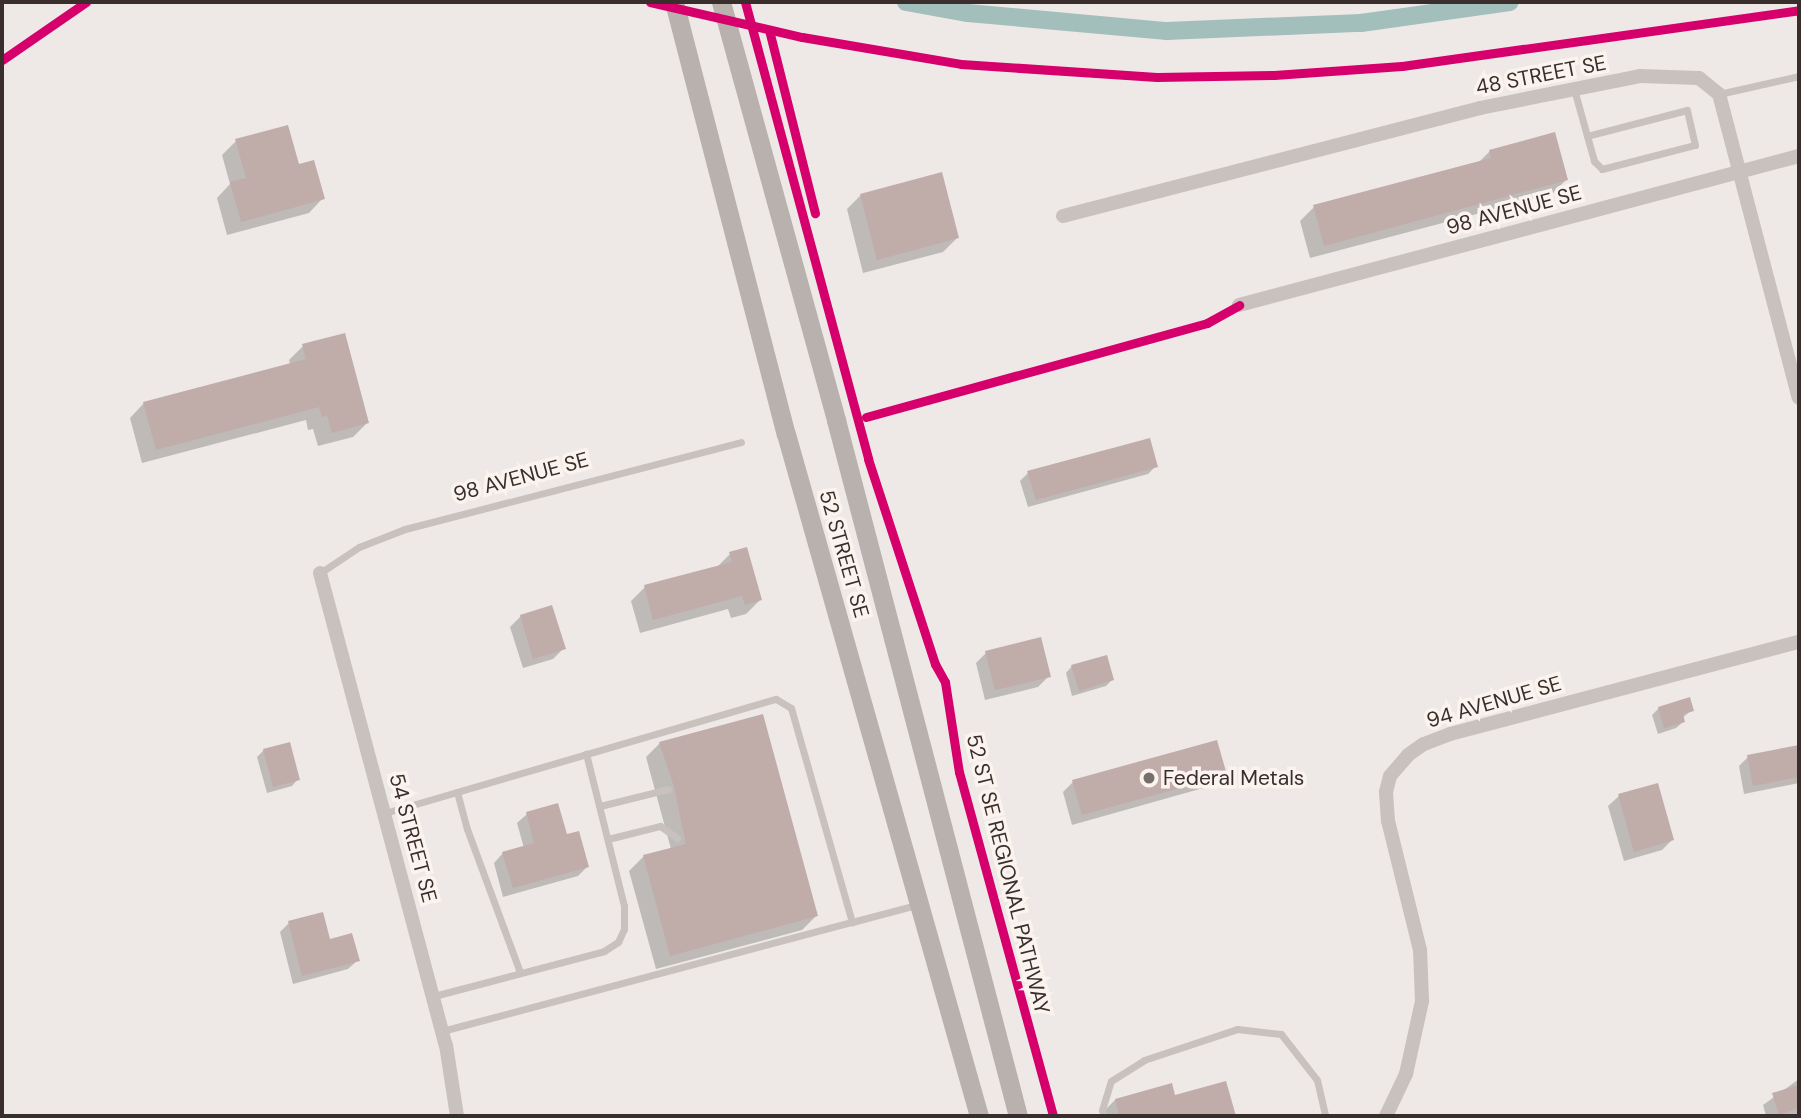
<!DOCTYPE html>
<style>
body{margin:0}
#map{position:relative;width:1801px;height:1118px;overflow:hidden;background:#eee9e6;font-family:"DM Sans",sans-serif}
div>[style]{position:absolute}
.shadow>*{inset:0;background:#0003}
.canal>*{height:18px;margin:-9px;padding:0 9px;transform-origin:9px;border-radius:9px;background:#a3bfbb}
.building>*{inset:0;background:#c0aca9}
.lane>*{height:7px;margin:-3.5px;padding:0 3.5px;transform-origin:3.5px;border-radius:3.5px;background:#c8c1be}
.street>*{height:14px;margin:-7px;padding:0 7px;transform-origin:7px;border-radius:7px;background:#c8c1be}
.secondary>*{height:19px;margin:-9.5px;padding:0 9.5px;transform-origin:9.5px;border-radius:9.5px;background:#b8b1ae}
.cycleway>*{height:9px;margin:-4.5px;padding:0 4.5px;transform-origin:4.5px;border-radius:4.5px;background:#d6006c}
.dots>*{width:19px;height:19px;translate:-50% -50%;box-sizing:border-box;border:4px solid #faf3ee;border-radius:50%}
span{translate:-50% -50%;white-space:nowrap;text-align:center;line-height:1.15;-webkit-text-stroke:7px #faf3ee;paint-order:stroke}
.street-label{font-size:21px;color:#392e2c}
.poi-label{font-size:21px;color:#392e2c}
.left{translate:0 -50%;text-align:left}
.frame{position:absolute;inset:0;border:4px solid #392e2c;pointer-events:none}
</style>
<div id="map">
<div class="shadow">
<div style="clip-path:polygon(236px 141px,297px 166px,323px 198px,309px 213px,227px 235px,217px 198px,230px 184px,222px 155px)"></div>
<div style="clip-path:polygon(1490px 151px,1566px 180px,1552px 194px,1310px 258px,1300px 221px,1314px 207px,1478px 163px)"></div>
<div style="clip-path:polygon(861px 195px,957px 238px,943px 252px,863px 273px,847px 209px)"></div>
<div style="clip-path:polygon(303px 346px,367px 423px,353px 437px,318px 446px,313px 429px,308px 430px,306px 420px,142px 463px,130px 418px,144px 403px,290px 365px,289px 360px)"></div>
<div style="clip-path:polygon(1156px 466px,1148px 474px,1028px 507px,1020px 481px,1028px 473px)"></div>
<div style="clip-path:polygon(730px 554px,760px 600px,746px 614px,731px 618px,728px 609px,640px 633px,631px 601px,645px 587px,717px 567px)"></div>
<div style="clip-path:polygon(521px 616px,564px 648px,553px 659px,523px 668px,510px 627px)"></div>
<div style="clip-path:polygon(986px 653px,1049px 676px,1038px 687px,985px 700px,976px 663px)"></div>
<div style="clip-path:polygon(1072px 666px,1112px 680px,1106px 686px,1072px 696px,1066px 673px)"></div>
<div style="clip-path:polygon(1659px 708px,1692px 710px,1682px 718px,1683px 722px,1676px 728px,1658px 734px,1652px 715px)"></div>
<div style="clip-path:polygon(660px 743px,816px 916px,802px 930px,656px 969px,629px 871px,643px 857px,671px 849px,646px 757px)"></div>
<div style="clip-path:polygon(1799px 747px,1799px 783px,1744px 794px,1739px 766px,1748px 757px)"></div>
<div style="clip-path:polygon(264px 750px,298px 779px,292px 786px,267px 793px,257px 757px)"></div>
<div style="clip-path:polygon(1225px 775px,1214px 785px,1072px 825px,1063px 792px,1073px 782px)"></div>
<div style="clip-path:polygon(1619px 796px,1672px 840px,1662px 850px,1624px 861px,1608px 806px)"></div>
<div style="clip-path:polygon(527px 814px,565px 836px,587px 867px,578px 876px,503px 897px,494px 863px,503px 853px,524px 848px,517px 823px)"></div>
<div style="clip-path:polygon(289px 923px,329px 941px,358px 960px,348px 969px,293px 984px,280px 932px)"></div>
<div style="clip-path:polygon(1799px 1079px,1799px 1115px,1766px 1116px,1763px 1105px)"></div>
<div style="clip-path:polygon(1225px 1083px,1234px 1116px,1101px 1114px,1115px 1100px,1174px 1097px)"></div>
</div>
<div class="canal">
<div style="left:906px;top:2px;width:63px;rotate:10.1deg"></div>
<div style="left:968px;top:13px;width:200px;rotate:5.2deg"></div>
<div style="left:1167px;top:31px;width:194px;rotate:-2.4deg"></div>
<div style="left:1361px;top:23px;width:150px;rotate:-8deg"></div>
</div>
<div class="building">
<div style="clip-path:polygon(288px 125px,299px 164px,314px 160px,325px 199px,241px 222px,230px 182px,246px 178px,235px 139px)"></div>
<div style="clip-path:polygon(1555px 132px,1568px 180px,1324px 246px,1313px 205px,1491px 158px,1489px 150px)"></div>
<div style="clip-path:polygon(942px 172px,959px 238px,877px 260px,860px 194px)"></div>
<div style="clip-path:polygon(345px 333px,369px 423px,332px 433px,327px 416px,322px 417px,319px 407px,156px 450px,143px 402px,306px 359px,302px 344px)"></div>
<div style="clip-path:polygon(1150px 438px,1158px 467px,1036px 500px,1027px 471px)"></div>
<div style="clip-path:polygon(747px 547px,762px 600px,745px 605px,742px 596px,653px 620px,644px 585px,732px 562px,729px 552px)"></div>
<div style="clip-path:polygon(552px 605px,566px 649px,533px 659px,520px 615px)"></div>
<div style="clip-path:polygon(1041px 637px,1051px 677px,995px 690px,985px 651px)"></div>
<div style="clip-path:polygon(1107px 655px,1114px 680px,1079px 691px,1071px 665px)"></div>
<div style="clip-path:polygon(1690px 697px,1694px 711px,1683px 714px,1685px 722px,1664px 728px,1658px 707px)"></div>
<div style="clip-path:polygon(763px 714px,818px 916px,670px 956px,643px 855px,686px 844px,674px 787px,659px 742px)"></div>
<div style="clip-path:polygon(1217px 740px,1227px 775px,1082px 815px,1072px 780px)"></div>
<div style="clip-path:polygon(290px 742px,300px 780px,273px 787px,263px 749px)"></div>
<div style="clip-path:polygon(1799px 745px,1799px 777px,1753px 786px,1747px 755px)"></div>
<div style="clip-path:polygon(1658px 783px,1674px 840px,1634px 852px,1618px 794px)"></div>
<div style="clip-path:polygon(558px 803px,567px 834px,579px 831px,589px 867px,513px 888px,502px 852px,534px 843px,526px 812px)"></div>
<div style="clip-path:polygon(323px 912px,330px 939px,352px 933px,360px 961px,302px 976px,288px 921px)"></div>
<div style="clip-path:polygon(1226px 1081px,1236px 1116px,1119px 1116px,1115px 1099px,1172px 1083px,1175px 1095px)"></div>
<div style="clip-path:polygon(1799px 1085px,1799px 1108px,1779px 1115px,1772px 1093px)"></div>
</div>
<div class="lane">
<div style="left:1574px;top:89px;width:49px;rotate:74.5deg"></div>
<div style="left:1587px;top:136px;width:26px;rotate:74deg"></div>
<div style="left:1594px;top:161px;width:11px;rotate:45deg"></div>
<div style="left:1602px;top:169px;width:96px;rotate:-14.5deg"></div>
<div style="left:1695px;top:145px;width:36px;rotate:-103deg"></div>
<div style="left:1687px;top:110px;width:103px;rotate:165.4deg"></div>
<div style="left:1719px;top:94px;width:82px;rotate:-12.7deg"></div>
<div style="left:320px;top:573px;width:47px;rotate:-33.7deg"></div>
<div style="left:359px;top:547px;width:49px;rotate:-21.4deg"></div>
<div style="left:405px;top:529px;width:347px;rotate:-14.5deg"></div>
<div style="left:457px;top:792px;width:38px;rotate:75deg"></div>
<div style="left:467px;top:829px;width:153px;rotate:69.7deg"></div>
<div style="left:600px;top:806px;width:70px;rotate:-14deg"></div>
<div style="left:385px;top:813px;width:407px;rotate:-16.3deg"></div>
<div style="left:776px;top:699px;width:17px;rotate:31deg"></div>
<div style="left:791px;top:708px;width:223px;rotate:74.1deg"></div>
<div style="left:852px;top:922px;width:66px;rotate:-14.9deg"></div>
<div style="left:608px;top:839px;width:54px;rotate:-14deg"></div>
<div style="left:660px;top:826px;width:21px;rotate:35deg"></div>
<div style="left:434px;top:996px;width:176px;rotate:-14.8deg"></div>
<div style="left:604px;top:951px;width:17px;rotate:-33deg"></div>
<div style="left:618px;top:942px;width:14px;rotate:-65deg"></div>
<div style="left:624px;top:929px;width:23px;rotate:-90deg"></div>
<div style="left:624px;top:906px;width:157px;rotate:-104deg"></div>
<div style="left:442px;top:1031px;width:424px;rotate:-14.9deg"></div>
<div style="left:1104px;top:1116px;width:6px;rotate:-108deg"></div>
<div style="left:1102px;top:1110px;width:30px;rotate:-73deg"></div>
<div style="left:1111px;top:1081px;width:39px;rotate:-32deg"></div>
<div style="left:1144px;top:1060px;width:98px;rotate:-18.4deg"></div>
<div style="left:1237px;top:1029px;width:44px;rotate:6.5deg"></div>
<div style="left:1281px;top:1034px;width:58px;rotate:52deg"></div>
<div style="left:1317px;top:1080px;width:37px;rotate:77deg"></div>
</div>
<div class="street">
<div style="left:1063px;top:216px;width:431px;rotate:-14.5deg"></div>
<div style="left:1480px;top:108px;width:163px;rotate:-11.3deg"></div>
<div style="left:1640px;top:76px;width:59px;rotate:1.9deg"></div>
<div style="left:1699px;top:78px;width:26px;rotate:39deg"></div>
<div style="left:1719px;top:94px;width:314px;rotate:75.3deg"></div>
<div style="left:1239px;top:305px;width:579px;rotate:-14.9deg"></div>
<div style="left:320px;top:573px;width:489px;rotate:75.1deg"></div>
<div style="left:446px;top:1045px;width:72px;rotate:81.2deg"></div>
<div style="left:1386px;top:1116px;width:47px;rotate:-64.5deg"></div>
<div style="left:1406px;top:1074px;width:75px;rotate:-77.6deg"></div>
<div style="left:1422px;top:1001px;width:51px;rotate:-92.2deg"></div>
<div style="left:1420px;top:950px;width:133px;rotate:-103.9deg"></div>
<div style="left:1388px;top:821px;width:29px;rotate:-94deg"></div>
<div style="left:1386px;top:792px;width:16px;rotate:-76deg"></div>
<div style="left:1390px;top:776px;width:28px;rotate:-49deg"></div>
<div style="left:1408px;top:755px;width:19px;rotate:-35deg"></div>
<div style="left:1424px;top:744px;width:28px;rotate:-21deg"></div>
<div style="left:1450px;top:734px;width:361px;rotate:-14.8deg"></div>
</div>
<div class="secondary">
<div style="left:674px;top:2px;width:446px;rotate:75.5deg"></div>
<div style="left:786px;top:434px;width:709px;rotate:74.2deg"></div>
<div style="left:721px;top:2px;width:434px;rotate:74.6deg"></div>
<div style="left:836px;top:420px;width:719px;rotate:75.35deg"></div>
</div>
<div class="cycleway">
<div style="left:650px;top:2px;width:156px;rotate:13deg"></div>
<div style="left:802px;top:37px;width:161px;rotate:9.6deg"></div>
<div style="left:961px;top:64px;width:196px;rotate:3.8deg"></div>
<div style="left:1157px;top:77px;width:117px;rotate:-1deg"></div>
<div style="left:1274px;top:75px;width:128px;rotate:-4deg"></div>
<div style="left:1402px;top:66px;width:401px;rotate:-8deg"></div>
<div style="left:745px;top:2px;width:473px;rotate:74.9deg"></div>
<div style="left:868px;top:459px;width:216px;rotate:71.9deg"></div>
<div style="left:935px;top:664px;width:21px;rotate:61deg"></div>
<div style="left:945px;top:682px;width:91px;rotate:81.2deg"></div>
<div style="left:959px;top:772px;width:357px;rotate:74.7deg"></div>
<div style="left:769px;top:30px;width:189px;rotate:75.9deg"></div>
<div style="left:2px;top:60px;width:102px;rotate:-34.6deg"></div>
<div style="left:866px;top:417px;width:354px;rotate:-15.4deg"></div>
<div style="left:1207px;top:323px;width:37px;rotate:-29deg"></div>
</div>
<div class="dots">
<div style="left:1149px;top:778px;background:#786f6d"></div>
</div>
<div class="street-label">
<span style="left:1541px;top:75px;rotate:-11deg">48 STREET SE</span>
<span style="left:1514px;top:210px;rotate:-15deg">98 AVENUE SE</span>
<span style="left:521px;top:477px;rotate:-15deg">98 AVENUE SE</span>
<span style="left:844px;top:554px;rotate:74deg">52 STREET SE</span>
<span style="left:1494px;top:702px;rotate:-16deg">94 AVENUE SE</span>
<span style="left:413px;top:838px;rotate:75deg">54 STREET SE</span>
<span style="left:1008px;top:874px;rotate:76deg">52 ST SE REGIONAL PATHWAY</span>
</div>
<div class="poi-label">
<span class="left" style="left:1163px;top:778px">Federal Metals</span>
</div>
<div class="frame"></div>
</div>
